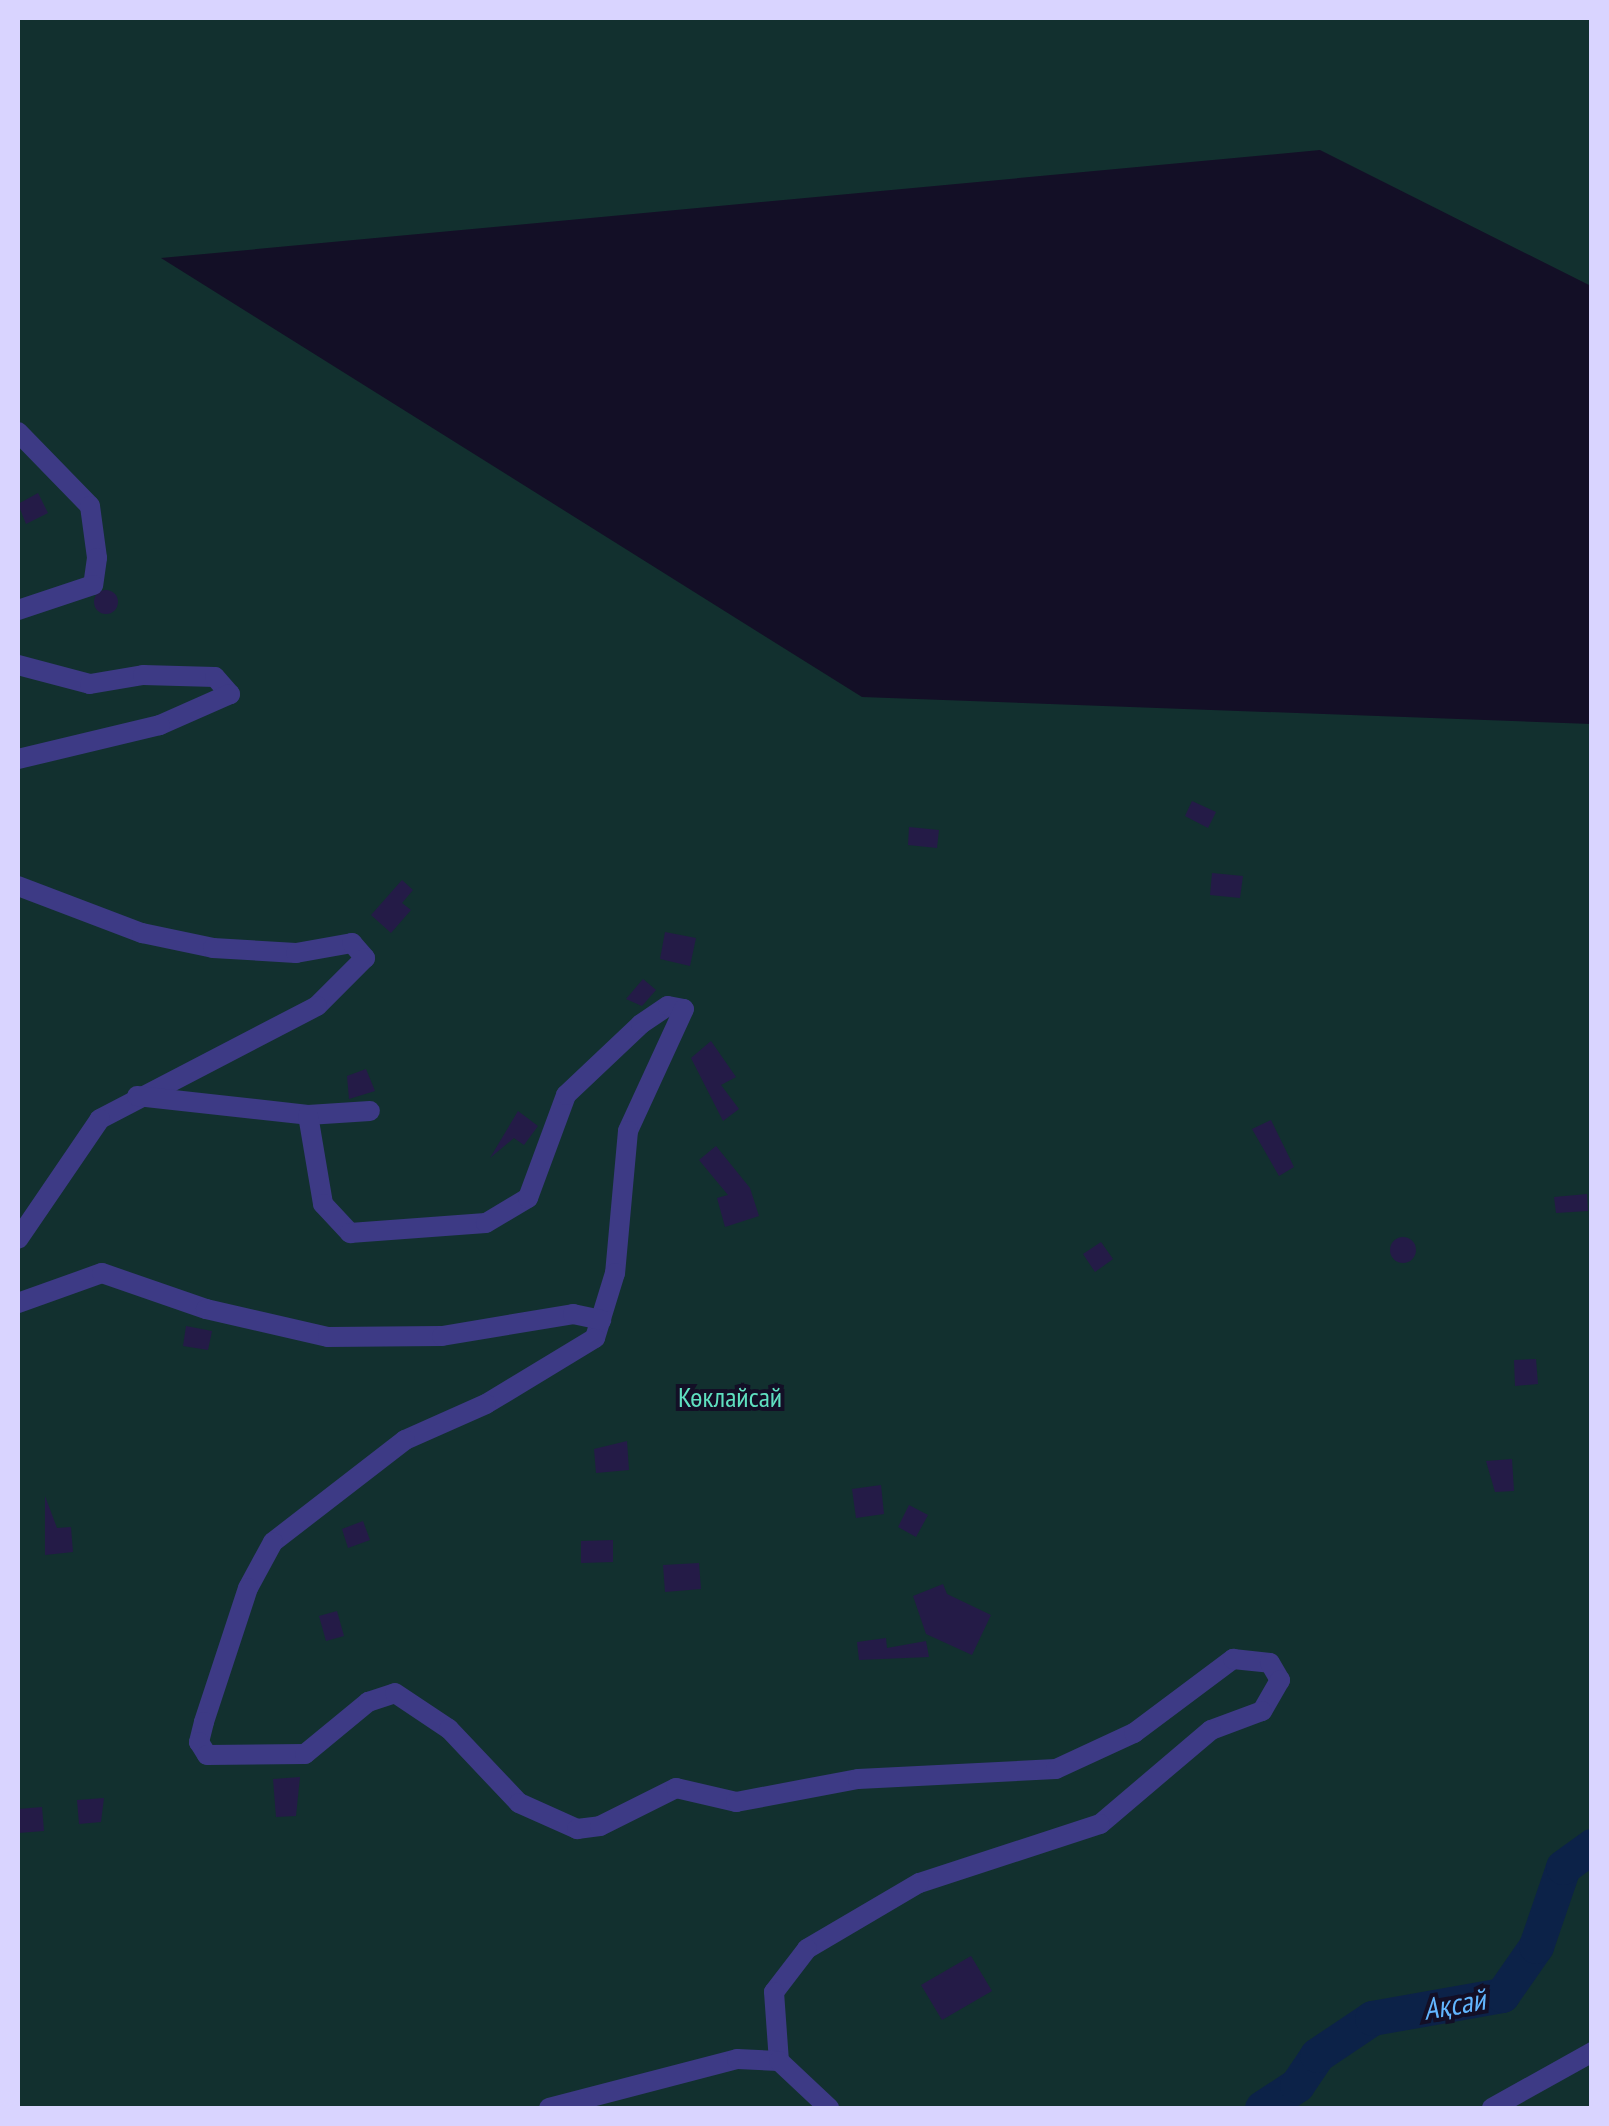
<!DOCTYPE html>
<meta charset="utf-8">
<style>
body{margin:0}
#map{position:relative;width:1609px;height:2126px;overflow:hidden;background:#130f26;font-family:"PT Sans Narrow",sans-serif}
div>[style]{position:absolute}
.green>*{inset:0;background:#12302f}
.river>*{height:35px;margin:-17.5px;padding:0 17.5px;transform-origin:17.5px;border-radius:17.5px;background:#0c2248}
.building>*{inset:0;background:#241b47}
.round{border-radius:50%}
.minor>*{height:20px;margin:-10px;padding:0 10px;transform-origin:10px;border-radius:10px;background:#3d3a85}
span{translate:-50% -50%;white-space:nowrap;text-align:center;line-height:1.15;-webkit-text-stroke:8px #130f26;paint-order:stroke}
.park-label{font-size:28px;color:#5fe0c0}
.water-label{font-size:30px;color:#62b6ff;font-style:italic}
.frame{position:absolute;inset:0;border:20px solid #d9d4ff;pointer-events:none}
</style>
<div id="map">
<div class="green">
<div style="clip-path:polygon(18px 18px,1591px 18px,1591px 286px,1320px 150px,161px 258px,862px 697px,1591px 724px,1591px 2108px,18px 2108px)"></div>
</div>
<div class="river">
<div style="left:1262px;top:2108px;width:42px;rotate:-33.3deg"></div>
<div style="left:1297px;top:2085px;width:36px;rotate:-56deg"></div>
<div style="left:1317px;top:2055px;width:66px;rotate:-33.9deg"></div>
<div style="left:1372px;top:2018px;width:132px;rotate:-10deg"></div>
<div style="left:1502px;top:1995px;width:60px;rotate:-55.2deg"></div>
<div style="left:1536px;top:1946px;width:83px;rotate:-71.1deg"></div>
<div style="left:1563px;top:1867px;width:36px;rotate:-36deg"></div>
</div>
<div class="building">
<div style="clip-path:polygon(38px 493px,48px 513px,26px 524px,18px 504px)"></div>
<div class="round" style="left:94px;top:590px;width:24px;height:24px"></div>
<div style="clip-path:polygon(1192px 801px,1216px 812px,1208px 828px,1185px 816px)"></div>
<div style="clip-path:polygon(909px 827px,939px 830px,937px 848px,908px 845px)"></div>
<div style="clip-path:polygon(1212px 873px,1243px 876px,1240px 898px,1210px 895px)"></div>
<div style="clip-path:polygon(402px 880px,413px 890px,402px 903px,411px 910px,391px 933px,371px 915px)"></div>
<div style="clip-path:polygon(665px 932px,696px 938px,690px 966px,660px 959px)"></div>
<div style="clip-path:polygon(643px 979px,656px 990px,642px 1006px,626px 999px)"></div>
<div style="clip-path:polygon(711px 1041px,736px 1077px,721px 1085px,739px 1109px,723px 1121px,691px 1058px)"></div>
<div style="clip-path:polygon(366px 1069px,375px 1091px,349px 1099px,347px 1076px)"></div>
<div style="clip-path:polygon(518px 1111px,538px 1126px,524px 1145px,514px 1138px,490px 1158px)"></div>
<div style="clip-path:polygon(1271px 1120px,1294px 1167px,1279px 1176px,1252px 1129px)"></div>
<div style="clip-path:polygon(716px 1146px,750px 1188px,759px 1216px,725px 1227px,717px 1198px,728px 1195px,699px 1160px)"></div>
<div style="clip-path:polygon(1587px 1194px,1588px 1211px,1556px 1213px,1554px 1197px)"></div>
<div class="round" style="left:1390px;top:1237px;width:26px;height:26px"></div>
<div style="clip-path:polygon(1101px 1242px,1113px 1259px,1095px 1272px,1083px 1254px)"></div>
<div style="clip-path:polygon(186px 1326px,212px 1331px,208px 1350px,183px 1346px)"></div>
<div style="clip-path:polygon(1536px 1359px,1538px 1384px,1515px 1386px,1514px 1360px)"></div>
<div style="clip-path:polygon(627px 1441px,629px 1470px,596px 1473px,594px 1449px)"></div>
<div style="clip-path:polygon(1512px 1459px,1514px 1491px,1495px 1492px,1486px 1461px)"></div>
<div style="clip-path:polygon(881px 1485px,884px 1514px,856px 1518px,852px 1489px)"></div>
<div style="clip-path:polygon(45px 1496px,57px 1528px,71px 1527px,73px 1552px,45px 1555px)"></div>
<div style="clip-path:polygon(909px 1505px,928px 1515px,916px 1537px,898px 1527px)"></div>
<div style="clip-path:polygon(363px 1521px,370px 1540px,348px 1548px,342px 1529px)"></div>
<div style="clip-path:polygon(613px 1540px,613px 1562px,581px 1563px,581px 1541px)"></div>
<div style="clip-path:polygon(699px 1563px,701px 1589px,665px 1592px,663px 1565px)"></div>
<div style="clip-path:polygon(943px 1584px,947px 1594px,991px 1615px,972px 1655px,926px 1634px,913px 1596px)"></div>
<div style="clip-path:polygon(337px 1611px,344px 1636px,326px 1641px,319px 1616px)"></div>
<div style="clip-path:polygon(886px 1638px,887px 1648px,926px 1641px,929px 1657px,859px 1660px,857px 1642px)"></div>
<div style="clip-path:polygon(300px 1777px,296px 1816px,276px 1817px,273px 1779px)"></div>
<div style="clip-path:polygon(104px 1798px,101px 1822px,79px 1824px,77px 1800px)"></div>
<div style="clip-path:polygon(42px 1807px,44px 1831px,18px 1833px,18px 1809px)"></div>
<div style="clip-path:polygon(971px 1956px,992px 1991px,942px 2020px,921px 1985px)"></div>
</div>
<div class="minor">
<div style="left:18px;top:432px;width:103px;rotate:45.8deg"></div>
<div style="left:90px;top:506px;width:52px;rotate:82.3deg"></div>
<div style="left:97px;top:558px;width:27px;rotate:98deg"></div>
<div style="left:93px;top:585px;width:79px;rotate:161.6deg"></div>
<div style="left:18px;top:665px;width:74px;rotate:14.8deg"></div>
<div style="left:90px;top:684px;width:54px;rotate:-9.6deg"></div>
<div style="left:143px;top:675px;width:72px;rotate:1.6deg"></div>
<div style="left:215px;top:677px;width:23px;rotate:49deg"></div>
<div style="left:230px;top:694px;width:77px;rotate:156.1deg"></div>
<div style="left:160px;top:725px;width:146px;rotate:166.5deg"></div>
<div style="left:18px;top:886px;width:133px;rotate:20.8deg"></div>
<div style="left:142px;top:933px;width:73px;rotate:11.9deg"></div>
<div style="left:213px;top:948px;width:83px;rotate:3.4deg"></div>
<div style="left:296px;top:953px;width:57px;rotate:-10.1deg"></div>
<div style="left:352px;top:943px;width:20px;rotate:49deg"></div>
<div style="left:365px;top:958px;width:68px;rotate:135deg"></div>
<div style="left:317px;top:1006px;width:245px;rotate:152.5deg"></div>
<div style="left:100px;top:1119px;width:145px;rotate:124.3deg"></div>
<div style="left:137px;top:1096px;width:172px;rotate:6.3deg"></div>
<div style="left:308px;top:1115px;width:62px;rotate:-3.7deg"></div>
<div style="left:308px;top:1115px;width:90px;rotate:80.4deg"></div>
<div style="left:323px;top:1204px;width:40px;rotate:47deg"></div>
<div style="left:350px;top:1233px;width:136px;rotate:-4.2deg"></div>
<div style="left:486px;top:1223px;width:49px;rotate:-30.8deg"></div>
<div style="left:528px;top:1198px;width:110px;rotate:-69.7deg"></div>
<div style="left:566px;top:1095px;width:103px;rotate:-43.4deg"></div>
<div style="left:641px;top:1024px;width:32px;rotate:-34deg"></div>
<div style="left:668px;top:1006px;width:16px;rotate:11deg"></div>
<div style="left:684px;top:1009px;width:134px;rotate:114.7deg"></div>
<div style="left:628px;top:1131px;width:143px;rotate:95.2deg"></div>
<div style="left:615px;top:1273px;width:68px;rotate:107.1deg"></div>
<div style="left:595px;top:1338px;width:127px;rotate:148.8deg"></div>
<div style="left:486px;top:1404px;width:89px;rotate:156deg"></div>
<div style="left:405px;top:1440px;width:167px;rotate:142.3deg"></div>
<div style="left:273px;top:1542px;width:52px;rotate:118.5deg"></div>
<div style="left:248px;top:1588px;width:141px;rotate:108.2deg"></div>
<div style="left:204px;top:1722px;width:21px;rotate:104deg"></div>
<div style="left:199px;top:1742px;width:15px;rotate:58deg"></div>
<div style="left:207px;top:1755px;width:98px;rotate:-0.6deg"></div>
<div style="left:305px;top:1754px;width:82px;rotate:-39.5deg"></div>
<div style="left:368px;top:1702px;width:28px;rotate:-18deg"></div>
<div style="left:395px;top:1693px;width:65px;rotate:33.7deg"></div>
<div style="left:449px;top:1729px;width:102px;rotate:46.6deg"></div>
<div style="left:519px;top:1803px;width:64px;rotate:24.1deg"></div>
<div style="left:577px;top:1829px;width:23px;rotate:-7deg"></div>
<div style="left:600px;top:1826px;width:85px;rotate:-26.6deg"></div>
<div style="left:676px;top:1788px;width:62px;rotate:13.1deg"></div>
<div style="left:736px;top:1802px;width:124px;rotate:-10.7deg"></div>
<div style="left:858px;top:1779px;width:198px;rotate:-2.9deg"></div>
<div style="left:1056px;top:1769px;width:86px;rotate:-24.8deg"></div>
<div style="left:1134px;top:1733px;width:124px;rotate:-36.8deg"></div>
<div style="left:1233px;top:1659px;width:37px;rotate:6deg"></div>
<div style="left:1270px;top:1663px;width:20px;rotate:60deg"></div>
<div style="left:1280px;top:1680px;width:36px;rotate:120deg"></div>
<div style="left:1262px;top:1711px;width:54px;rotate:159.6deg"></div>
<div style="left:1211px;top:1730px;width:145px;rotate:139.7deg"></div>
<div style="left:1100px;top:1824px;width:190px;rotate:161.9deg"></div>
<div style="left:919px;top:1883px;width:130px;rotate:149.5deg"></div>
<div style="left:807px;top:1949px;width:54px;rotate:127.5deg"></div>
<div style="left:774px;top:1992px;width:69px;rotate:85.9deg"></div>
<div style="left:18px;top:1303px;width:89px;rotate:-19.7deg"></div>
<div style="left:102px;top:1273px;width:110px;rotate:19.1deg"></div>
<div style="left:206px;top:1309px;width:125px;rotate:12.9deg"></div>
<div style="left:328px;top:1337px;width:114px;rotate:-0.5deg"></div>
<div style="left:442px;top:1336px;width:133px;rotate:-9.5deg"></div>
<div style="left:573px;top:1314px;width:29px;rotate:12deg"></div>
<div style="left:549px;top:2108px;width:194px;rotate:-14.6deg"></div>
<div style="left:737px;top:2059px;width:42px;rotate:2.7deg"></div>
<div style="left:779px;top:2061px;width:69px;rotate:43.2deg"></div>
<div style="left:1492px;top:2108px;width:115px;rotate:-29.2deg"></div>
</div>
<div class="park-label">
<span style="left:730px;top:1397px">Көклайсай</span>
</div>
<div class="water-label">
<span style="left:1454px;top:2004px;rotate:-10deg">Ақсай</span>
</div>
<div class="frame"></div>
</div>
